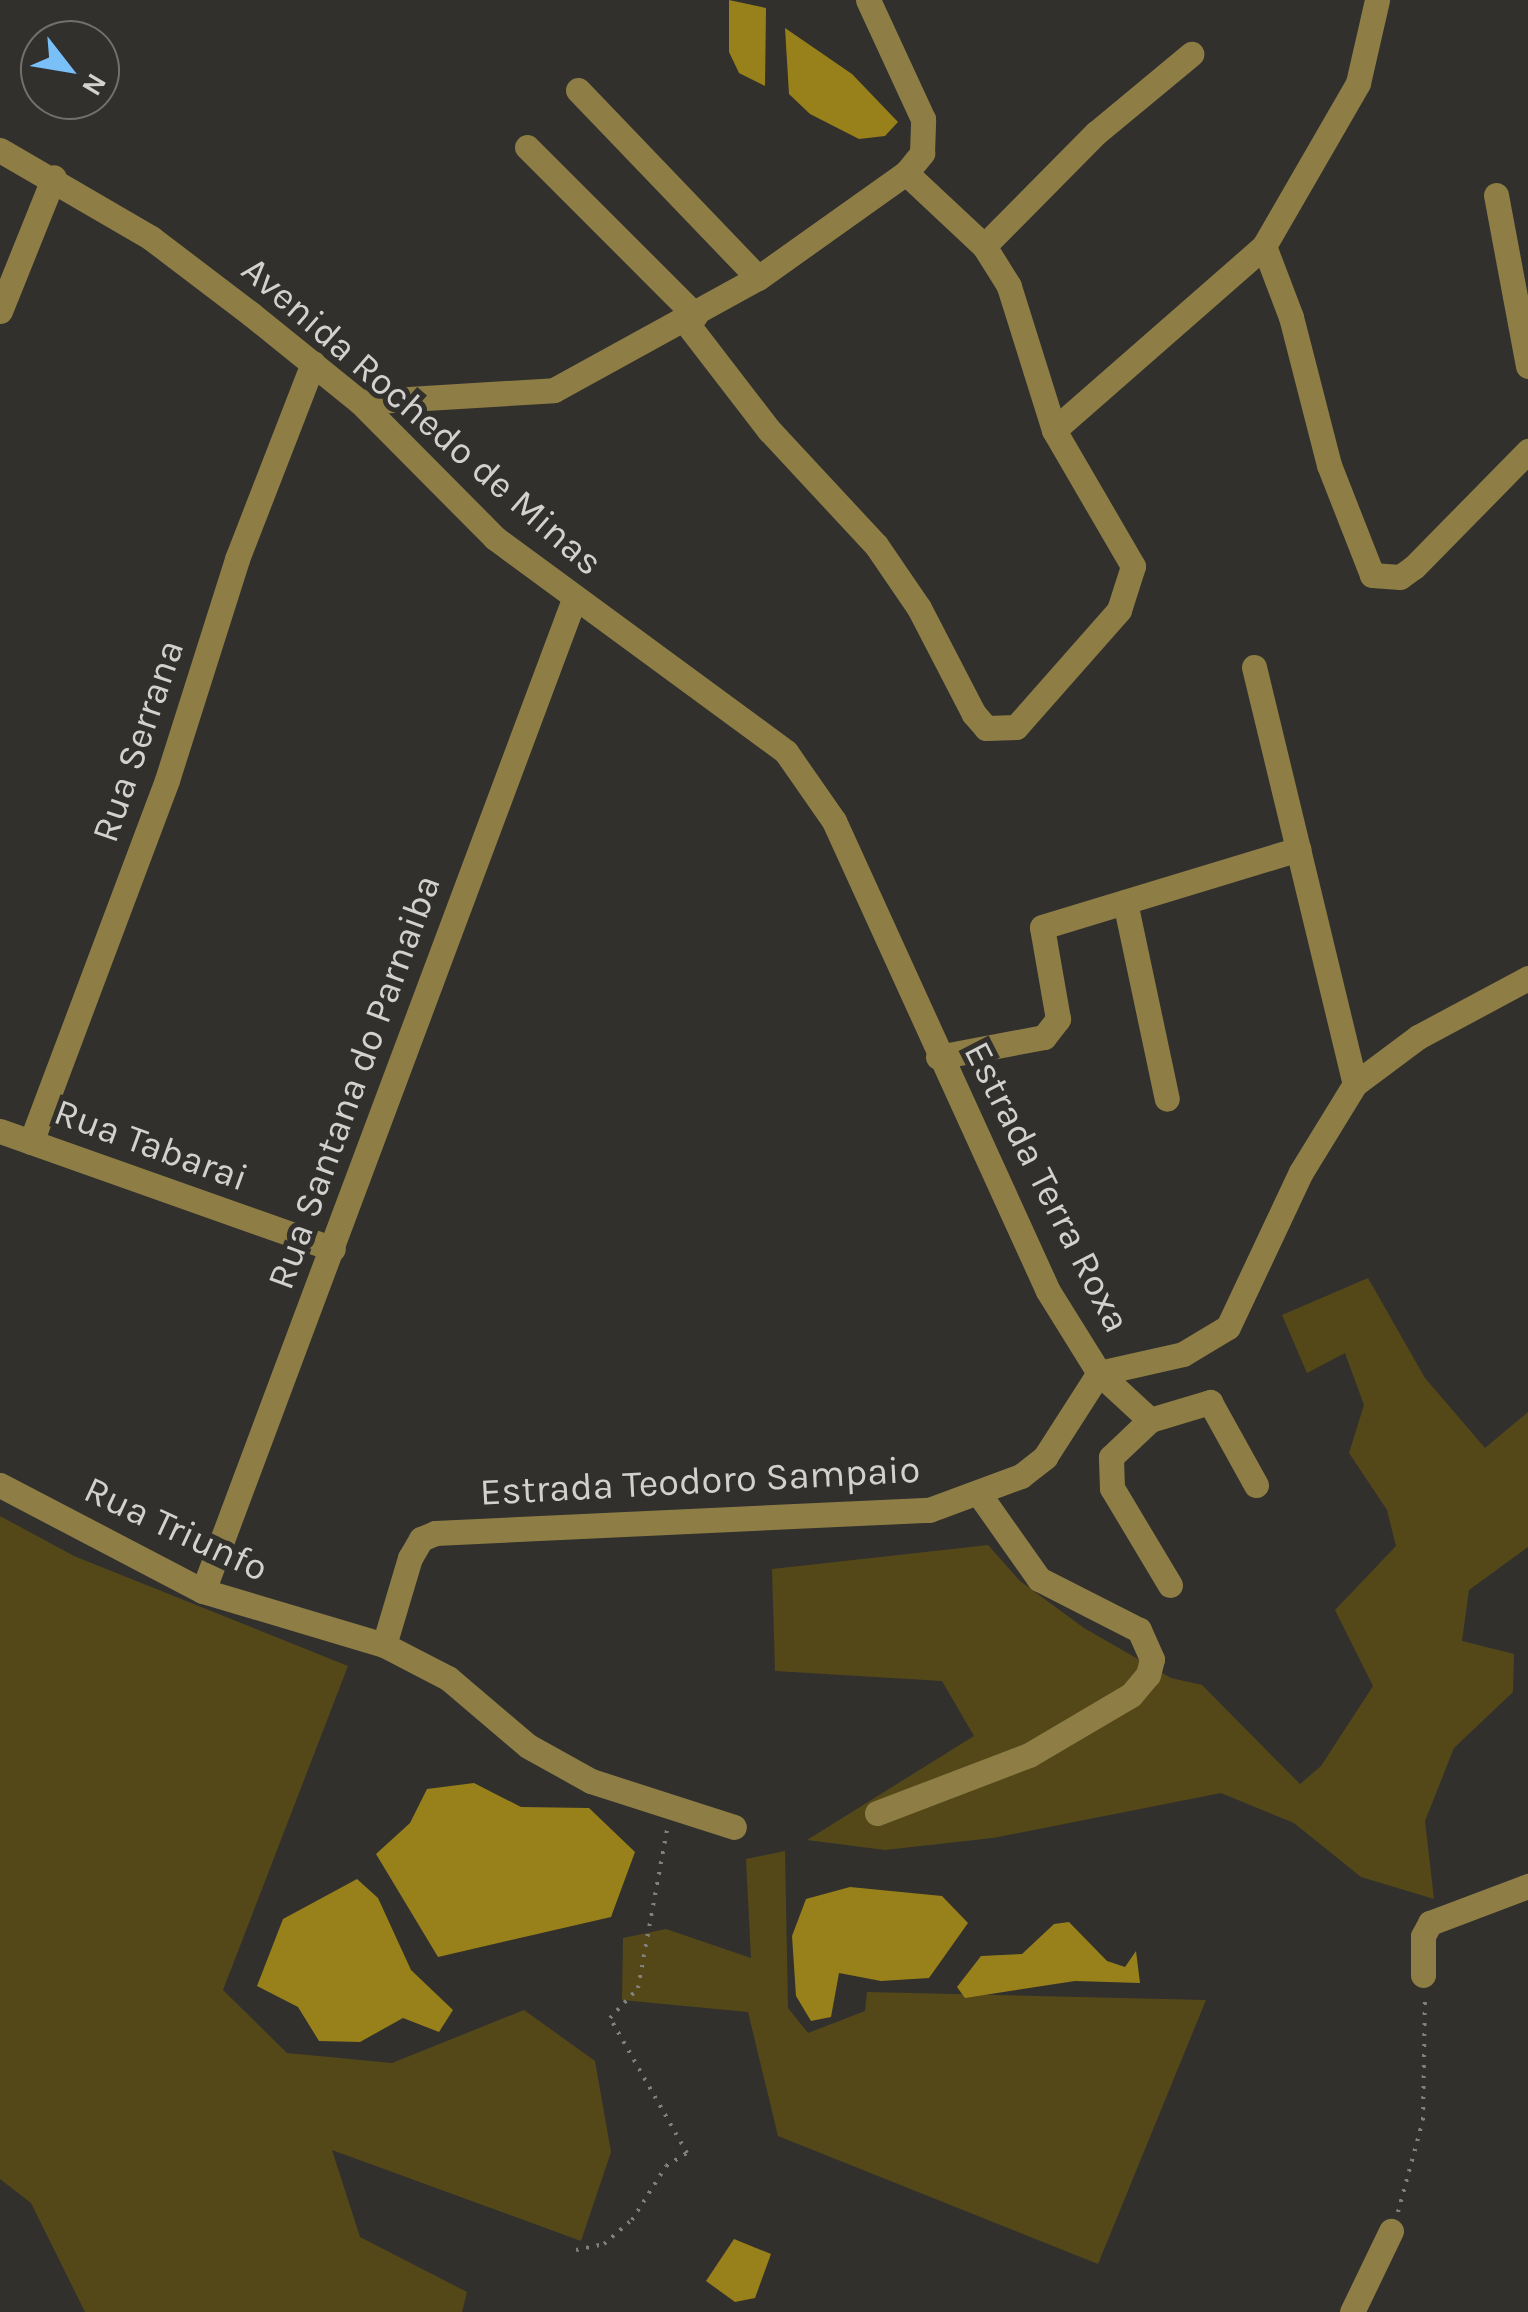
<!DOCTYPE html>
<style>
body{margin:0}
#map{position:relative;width:1528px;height:2312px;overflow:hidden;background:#31302d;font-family:Karla,sans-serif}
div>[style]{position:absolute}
.green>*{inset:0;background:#544819}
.water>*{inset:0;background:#98801a}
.path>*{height:4px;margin-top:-2px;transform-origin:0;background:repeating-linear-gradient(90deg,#81807d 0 2.5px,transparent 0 10.5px)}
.minor>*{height:25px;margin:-12.5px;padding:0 12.5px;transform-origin:12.5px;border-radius:12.5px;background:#8e7e45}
span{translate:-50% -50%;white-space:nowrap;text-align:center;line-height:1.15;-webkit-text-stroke:10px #31302d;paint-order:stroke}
.street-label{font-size:38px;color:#d2d1cf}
.north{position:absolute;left:20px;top:20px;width:100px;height:100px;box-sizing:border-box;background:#31302d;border:2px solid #71706e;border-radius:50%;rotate:121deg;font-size:28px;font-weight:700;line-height:40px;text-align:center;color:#d2d1cf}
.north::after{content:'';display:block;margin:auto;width:35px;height:45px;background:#79bff8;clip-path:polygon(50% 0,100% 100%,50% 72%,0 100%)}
</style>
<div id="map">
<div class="green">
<div style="clip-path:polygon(1368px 1278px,1425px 1378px,1485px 1448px,1528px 1412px,1528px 1547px,1469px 1590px,1462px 1641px,1514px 1654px,1513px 1692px,1454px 1748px,1425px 1821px,1434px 1899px,1361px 1877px,1294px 1823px,1221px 1793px,993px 1838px,885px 1850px,807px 1840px,974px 1736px,942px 1681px,775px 1671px,772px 1569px,988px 1545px,1020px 1581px,1084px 1628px,1171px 1678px,1202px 1685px,1300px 1784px,1321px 1766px,1373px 1686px,1335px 1610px,1396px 1546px,1387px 1510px,1349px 1453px,1364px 1405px,1345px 1353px,1307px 1373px,1282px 1315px)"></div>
<div style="clip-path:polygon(0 1516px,74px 1556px,348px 1666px,223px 1990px,287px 2053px,392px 2063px,524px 2010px,595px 2061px,611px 2152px,581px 2241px,332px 2150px,360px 2237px,467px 2292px,462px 2312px,85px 2312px,31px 2203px,0 2179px)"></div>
<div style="clip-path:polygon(785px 1851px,788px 2008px,808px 2033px,865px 2011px,867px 1992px,1206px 2000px,1098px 2264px,778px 2136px,748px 2012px,622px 2000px,623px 1938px,666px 1929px,751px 1958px,746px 1859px)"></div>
</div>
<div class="water">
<div style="clip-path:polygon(729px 0,766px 8px,765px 86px,739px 73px,729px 52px)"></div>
<div style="clip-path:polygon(785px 28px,852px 74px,898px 122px,885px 136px,859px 139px,810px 114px,789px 94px)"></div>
<div style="clip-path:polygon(474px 1783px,521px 1807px,589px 1808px,635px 1852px,611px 1917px,438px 1957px,376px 1854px,410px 1823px,427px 1789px)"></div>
<div style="clip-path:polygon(357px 1879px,378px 1898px,411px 1970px,453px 2010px,439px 2032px,403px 2018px,360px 2042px,319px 2041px,298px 2007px,257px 1986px,283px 1919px)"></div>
<div style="clip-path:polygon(850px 1887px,942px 1896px,968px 1923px,929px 1978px,881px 1981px,839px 1973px,831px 2017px,811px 2021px,796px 1996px,792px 1936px,806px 1899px)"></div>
<div style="clip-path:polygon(1069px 1922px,1107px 1961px,1125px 1967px,1136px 1951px,1140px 1983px,1075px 1981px,965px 1998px,957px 1987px,981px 1956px,1022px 1954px,1054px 1924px)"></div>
<div style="clip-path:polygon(734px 2239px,771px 2254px,755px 2298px,735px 2302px,706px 2281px)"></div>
</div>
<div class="path">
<div style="left:1398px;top:2212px;width:95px;rotate:-74.8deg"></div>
<div style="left:1423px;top:2120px;width:125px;rotate:-89.1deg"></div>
<div style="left:576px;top:2250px;width:29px;rotate:-12deg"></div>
<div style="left:604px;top:2244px;width:37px;rotate:-41deg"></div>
<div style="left:632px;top:2220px;width:64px;rotate:-57.8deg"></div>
<div style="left:666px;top:2166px;width:25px;rotate:-32deg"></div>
<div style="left:687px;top:2153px;width:155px;rotate:-119.7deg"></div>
<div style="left:610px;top:2018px;width:41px;rotate:-47deg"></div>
<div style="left:638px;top:1988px;width:161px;rotate:-79.6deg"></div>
</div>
<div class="minor">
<div style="left:578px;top:90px;width:260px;rotate:46.2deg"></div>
<div style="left:527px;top:147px;width:238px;rotate:45deg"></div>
<div style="left:0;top:150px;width:175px;rotate:30.2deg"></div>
<div style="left:151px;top:238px;width:126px;rotate:37.2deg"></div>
<div style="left:251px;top:314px;width:140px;rotate:38.9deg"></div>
<div style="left:360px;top:402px;width:192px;rotate:45.2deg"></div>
<div style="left:495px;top:538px;width:361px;rotate:36.3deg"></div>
<div style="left:786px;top:752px;width:84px;rotate:55.2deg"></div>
<div style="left:834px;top:821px;width:516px;rotate:65.52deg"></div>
<div style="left:1048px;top:1291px;width:97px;rotate:58.1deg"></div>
<div style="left:1099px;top:1373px;width:69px;rotate:42.7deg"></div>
<div style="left:1496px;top:195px;width:174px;rotate:79.4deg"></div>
<div style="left:984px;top:246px;width:159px;rotate:-45.3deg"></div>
<div style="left:1096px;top:133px;width:124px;rotate:-39.7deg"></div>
<div style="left:1264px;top:246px;width:76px;rotate:69.2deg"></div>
<div style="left:1291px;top:317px;width:153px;rotate:75.6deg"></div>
<div style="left:1329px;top:465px;width:118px;rotate:68.6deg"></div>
<div style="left:1372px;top:575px;width:28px;rotate:4deg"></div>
<div style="left:1400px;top:577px;width:17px;rotate:-36deg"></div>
<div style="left:1414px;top:567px;width:163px;rotate:-45.5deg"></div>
<div style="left:0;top:311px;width:144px;rotate:-68.1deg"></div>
<div style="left:685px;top:321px;width:138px;rotate:52.4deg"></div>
<div style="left:769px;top:430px;width:157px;rotate:47.1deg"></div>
<div style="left:876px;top:545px;width:76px;rotate:55.7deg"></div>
<div style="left:919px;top:608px;width:119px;rotate:62.6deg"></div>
<div style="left:974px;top:714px;width:18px;rotate:49deg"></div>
<div style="left:986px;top:728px;width:30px;rotate:-2deg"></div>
<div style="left:1016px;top:727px;width:156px;rotate:-48.6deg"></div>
<div style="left:1119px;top:610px;width:46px;rotate:-72.3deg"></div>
<div style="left:1133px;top:566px;width:157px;rotate:-120.2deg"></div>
<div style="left:1054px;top:430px;width:151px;rotate:-107.4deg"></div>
<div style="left:1009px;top:286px;width:47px;rotate:-122deg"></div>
<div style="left:984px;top:246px;width:107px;rotate:-136.9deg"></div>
<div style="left:360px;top:402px;width:194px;rotate:-3.5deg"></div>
<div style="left:554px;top:390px;width:233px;rotate:-28.8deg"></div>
<div style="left:758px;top:278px;width:181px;rotate:-35.4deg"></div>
<div style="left:906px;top:173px;width:26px;rotate:-51deg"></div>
<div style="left:922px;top:153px;width:34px;rotate:-88deg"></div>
<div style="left:923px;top:119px;width:131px;rotate:-114.8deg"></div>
<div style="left:1054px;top:430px;width:279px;rotate:-41.2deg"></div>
<div style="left:1264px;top:246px;width:188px;rotate:-60deg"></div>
<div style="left:1358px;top:83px;width:85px;rotate:-77.1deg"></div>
<div style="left:1254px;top:667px;width:429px;rotate:76.4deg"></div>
<div style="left:1125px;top:902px;width:201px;rotate:78deg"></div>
<div style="left:938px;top:1057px;width:108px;rotate:-10.7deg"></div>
<div style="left:1044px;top:1037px;width:23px;rotate:-52deg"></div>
<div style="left:1058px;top:1019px;width:93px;rotate:-99.9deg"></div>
<div style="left:1042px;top:927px;width:268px;rotate:-16.9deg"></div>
<div style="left:0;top:1131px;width:353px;rotate:19.5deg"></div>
<div style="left:31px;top:1142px;width:387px;rotate:-69.4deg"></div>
<div style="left:167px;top:780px;width:232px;rotate:-72.4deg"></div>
<div style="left:237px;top:559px;width:210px;rotate:-68.8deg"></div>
<div style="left:1099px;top:1373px;width:86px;rotate:-12.7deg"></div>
<div style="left:1183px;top:1354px;width:52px;rotate:-31deg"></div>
<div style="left:1228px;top:1327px;width:171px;rotate:-64.8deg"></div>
<div style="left:1301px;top:1172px;width:103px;rotate:-58.5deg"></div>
<div style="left:1355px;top:1084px;width:79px;rotate:-36.7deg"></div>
<div style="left:1418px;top:1037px;width:125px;rotate:-28.2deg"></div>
<div style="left:0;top:1485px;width:229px;rotate:27.6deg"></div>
<div style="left:203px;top:1591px;width:189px;rotate:16.6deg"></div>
<div style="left:384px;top:1645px;width:72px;rotate:27.3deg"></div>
<div style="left:448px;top:1678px;width:105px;rotate:40.4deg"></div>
<div style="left:528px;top:1746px;width:72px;rotate:29.1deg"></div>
<div style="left:591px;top:1781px;width:150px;rotate:17.8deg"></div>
<div style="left:1170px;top:1585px;width:113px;rotate:-120.9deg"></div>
<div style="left:1112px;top:1488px;width:31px;rotate:-92deg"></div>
<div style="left:1111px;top:1457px;width:54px;rotate:-43.5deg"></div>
<div style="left:1150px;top:1420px;width:63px;rotate:-16.7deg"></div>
<div style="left:1210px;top:1402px;width:95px;rotate:61deg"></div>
<div style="left:203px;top:1591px;width:1059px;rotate:-69.49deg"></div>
<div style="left:384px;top:1645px;width:91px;rotate:-73.4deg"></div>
<div style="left:410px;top:1558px;width:22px;rotate:-60deg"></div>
<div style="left:421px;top:1539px;width:15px;rotate:-23deg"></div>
<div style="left:435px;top:1533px;width:495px;rotate:-2.7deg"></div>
<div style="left:929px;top:1510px;width:98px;rotate:-20.3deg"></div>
<div style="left:1021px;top:1476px;width:31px;rotate:-38deg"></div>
<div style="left:1045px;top:1457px;width:100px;rotate:-57.3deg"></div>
<div style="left:877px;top:1813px;width:163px;rotate:-20.9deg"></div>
<div style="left:1029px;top:1755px;width:118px;rotate:-30.5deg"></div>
<div style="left:1131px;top:1695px;width:26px;rotate:-50deg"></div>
<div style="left:1148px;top:1675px;width:16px;rotate:-76deg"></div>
<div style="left:1152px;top:1659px;width:32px;rotate:-114deg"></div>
<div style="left:1139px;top:1630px;width:112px;rotate:-153deg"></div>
<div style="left:1039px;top:1579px;width:104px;rotate:-125.2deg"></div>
<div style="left:1423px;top:1975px;width:39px;rotate:-90deg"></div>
<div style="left:1423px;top:1936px;width:15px;rotate:-62deg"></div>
<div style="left:1430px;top:1923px;width:105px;rotate:-20.7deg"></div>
<div style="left:1352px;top:2312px;width:90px;rotate:-64.3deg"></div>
</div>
<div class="street-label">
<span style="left:422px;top:416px;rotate:41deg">Avenida Rochedo de Minas</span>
<span style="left:138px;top:741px;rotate:-71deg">Rua Serrana</span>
<span style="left:354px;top:1082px;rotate:-70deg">Rua Santana do Parnaiba</span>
<span style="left:151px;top:1145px;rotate:20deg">Rua Tabarai</span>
<span style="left:1047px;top:1187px;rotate:63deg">Estrada Terra Roxa</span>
<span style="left:700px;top:1481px;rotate:-3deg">Estrada Teodoro Sampaio</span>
<span style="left:176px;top:1529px;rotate:25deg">Rua Triunfo</span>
</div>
<div class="north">N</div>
</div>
